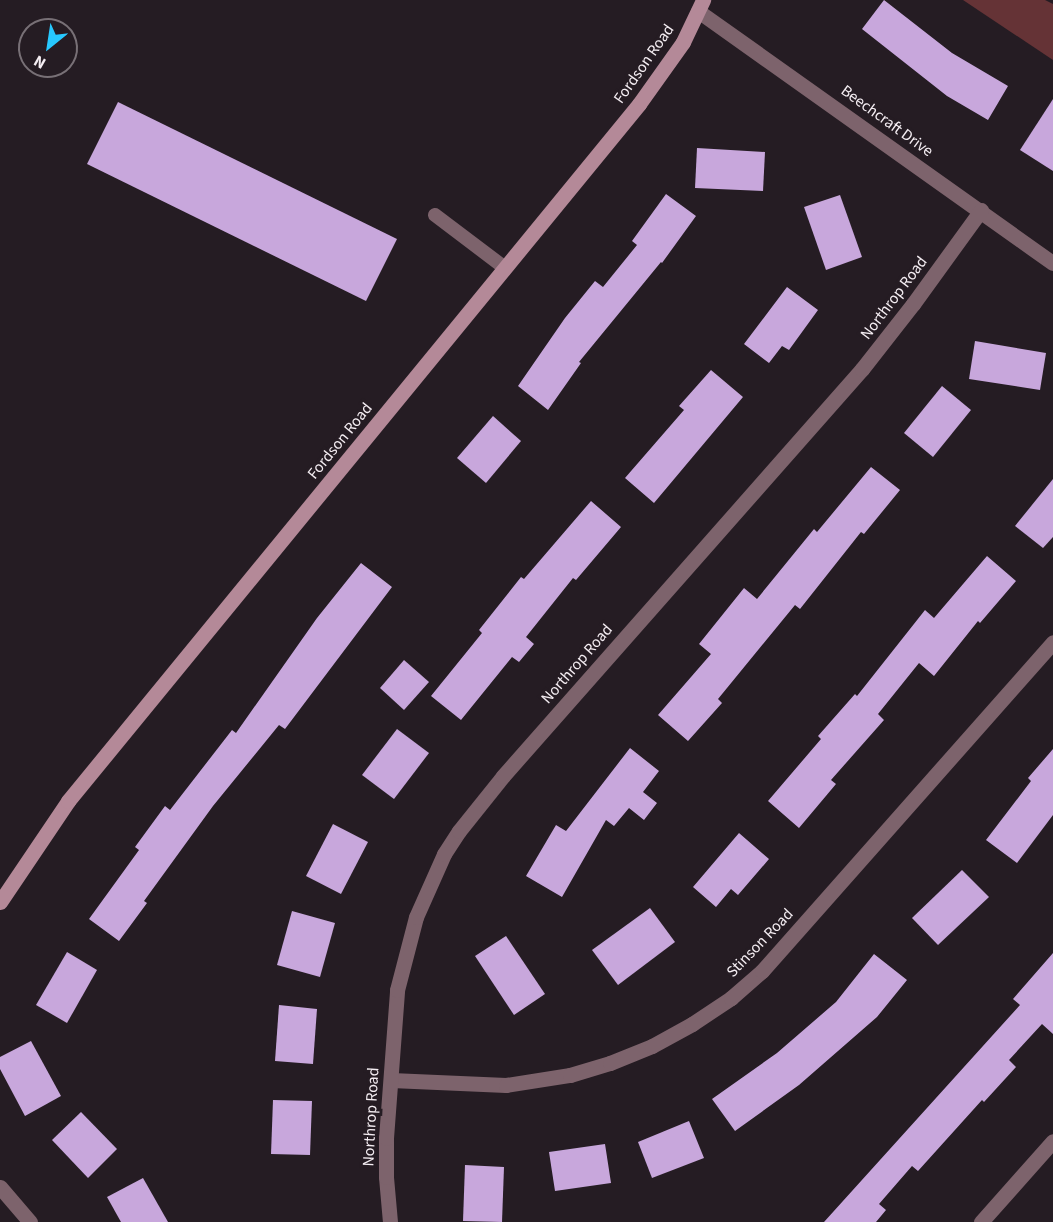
<!DOCTYPE html>
<style>
body{margin:0}
#map{position:relative;width:1053px;height:1222px;overflow:hidden;background:#251c23;font-family:"Source Sans 3",sans-serif}
div>[style]{position:absolute}
.green>*{inset:0;background:#653336}
.building>*{inset:0;background:#c8a7dc}
.lane>*{height:14px;margin:-7px;padding:0 7px;transform-origin:7px;border-radius:7px;background:#7d636c}
.street>*{height:15px;margin:-7.5px;padding:0 7.5px;transform-origin:7.5px;border-radius:7.5px;background:#7d636c}
.secondary>*{height:15px;margin:-7.5px;padding:0 7.5px;transform-origin:7.5px;border-radius:7.5px;background:#b48998}
span{translate:-50% -50%;white-space:nowrap;text-align:center;line-height:1.15;-webkit-text-stroke:6px #251c23;paint-order:stroke}
.street-label{font-size:16px;color:#f4edf2}
.north{position:absolute;left:18px;top:18px;width:60px;height:60px;box-sizing:border-box;background:#251c23;border:2px solid #787076;border-radius:50%;rotate:210deg;font-size:16px;font-weight:700;line-height:24px;text-align:center;color:#f4edf2}
.north::after{content:'';display:block;margin:auto;width:21px;height:27px;background:#27c8fe;clip-path:polygon(50% 0,100% 100%,50% 72%,0 100%)}
</style>
<div id="map">
<div class="green">
<div style="clip-path:polygon(963px 0,1045px 0,1053px 4px,1053px 60px)"></div>
</div>
<div class="building">
<div style="clip-path:polygon(884px 0,952px 53px,1008px 86px,988px 120px,947px 96px,862px 29px)"></div>
<div style="clip-path:polygon(1053px 99px,1053px 171px,1020px 150px)"></div>
<div style="clip-path:polygon(118px 102px,397px 239px,366px 301px,87px 164px)"></div>
<div style="clip-path:polygon(697px 148px,765px 152px,763px 191px,695px 188px)"></div>
<div style="clip-path:polygon(666px 194px,696px 216px,662px 263px,661px 262px,579px 362px,581px 363px,548px 410px,518px 386px,565px 318px,595px 281px,603px 287px,637px 245px,632px 241px)"></div>
<div style="clip-path:polygon(840px 195px,862px 257px,826px 270px,804px 207px)"></div>
<div style="clip-path:polygon(787px 287px,818px 310px,789px 350px,782px 346px,769px 363px,744px 344px)"></div>
<div style="clip-path:polygon(975px 341px,1046px 353px,1040px 390px,969px 379px)"></div>
<div style="clip-path:polygon(711px 370px,743px 397px,654px 503px,625px 478px,684px 410px,679px 406px)"></div>
<div style="clip-path:polygon(942px 386px,971px 410px,933px 457px,904px 433px)"></div>
<div style="clip-path:polygon(493px 416px,521px 441px,486px 483px,457px 458px)"></div>
<div style="clip-path:polygon(871px 467px,900px 490px,864px 534px,861px 532px,800px 609px,795px 605px,718px 699px,722px 703px,688px 741px,658px 715px,711px 654px,699px 644px,744px 588px,757px 599px,814px 529px,817px 532px)"></div>
<div style="clip-path:polygon(1053px 479px,1053px 537px,1043px 548px,1015px 526px)"></div>
<div style="clip-path:polygon(591px 501px,621px 527px,576px 580px,573px 578px,526px 637px,534px 644px,519px 662px,512px 657px,461px 720px,431px 696px,482px 633px,479px 630px,521px 577px,524px 579px)"></div>
<div style="clip-path:polygon(987px 556px,1016px 581px,980px 623px,978px 621px,934px 676px,919px 663px,878px 714px,884px 720px,831px 780px,836px 784px,799px 828px,768px 801px,821px 739px,818px 736px,855px 694px,857px 696px,925px 610px,934px 618px)"></div>
<div style="clip-path:polygon(361px 563px,392px 587px,285px 729px,279px 725px,213px 806px,144px 901px,147px 903px,119px 941px,89px 919px,139px 850px,135px 847px,165px 806px,170px 810px,232px 730px,236px 733px,317px 618px)"></div>
<div style="clip-path:polygon(404px 660px,429px 682px,404px 710px,380px 688px)"></div>
<div style="clip-path:polygon(397px 729px,429px 753px,394px 799px,362px 775px)"></div>
<div style="clip-path:polygon(630px 748px,659px 771px,643px 792px,657px 803px,644px 820px,629px 808px,614px 826px,606px 820px,562px 897px,526px 876px,556px 825px,566px 831px)"></div>
<div style="clip-path:polygon(1053px 749px,1053px 815px,1017px 863px,986px 840px,1031px 781px,1028px 778px)"></div>
<div style="clip-path:polygon(333px 824px,368px 842px,341px 894px,306px 876px)"></div>
<div style="clip-path:polygon(739px 833px,769px 859px,738px 895px,731px 889px,716px 907px,693px 887px)"></div>
<div style="clip-path:polygon(962px 870px,989px 897px,938px 945px,912px 918px)"></div>
<div style="clip-path:polygon(650px 908px,675px 942px,618px 985px,592px 950px)"></div>
<div style="clip-path:polygon(292px 911px,335px 923px,320px 977px,277px 965px)"></div>
<div style="clip-path:polygon(506px 936px,545px 994px,514px 1015px,475px 956px)"></div>
<div style="clip-path:polygon(67px 952px,97px 970px,67px 1023px,36px 1005px)"></div>
<div style="clip-path:polygon(1053px 953px,1053px 1034px,1042px 1024px,1009px 1060px,1016px 1067px,984px 1102px,982px 1100px,918px 1171px,912px 1166px,879px 1204px,886px 1210px,876px 1222px,824px 1222px,1020px 1005px,1013px 999px)"></div>
<div style="clip-path:polygon(874px 954px,907px 980px,877px 1017px,799px 1085px,735px 1131px,712px 1099px,777px 1053px,836px 1002px)"></div>
<div style="clip-path:polygon(279px 1005px,317px 1009px,313px 1064px,275px 1061px)"></div>
<div style="clip-path:polygon(31px 1041px,61px 1096px,25px 1116px,0 1069px,0 1057px)"></div>
<div style="clip-path:polygon(273px 1100px,312px 1101px,310px 1155px,271px 1154px)"></div>
<div style="clip-path:polygon(81px 1112px,117px 1149px,88px 1178px,52px 1140px)"></div>
<div style="clip-path:polygon(689px 1121px,704px 1158px,652px 1178px,638px 1142px)"></div>
<div style="clip-path:polygon(605px 1144px,611px 1183px,555px 1191px,549px 1152px)"></div>
<div style="clip-path:polygon(465px 1165px,504px 1167px,502px 1222px,463px 1221px)"></div>
<div style="clip-path:polygon(143px 1178px,168px 1222px,121px 1222px,107px 1197px)"></div>
</div>
<div class="lane">
<div style="left:435px;top:215px;width:88px;rotate:37.1deg"></div>
</div>
<div class="street">
<div style="left:698px;top:11px;width:435px;rotate:35.4deg"></div>
<div style="left:391px;top:1080px;width:115px;rotate:2.5deg"></div>
<div style="left:506px;top:1085px;width:65px;rotate:-8.9deg"></div>
<div style="left:570px;top:1075px;width:42px;rotate:-16.7deg"></div>
<div style="left:610px;top:1063px;width:45px;rotate:-22deg"></div>
<div style="left:652px;top:1046px;width:46px;rotate:-28.8deg"></div>
<div style="left:692px;top:1024px;width:47px;rotate:-33.7deg"></div>
<div style="left:731px;top:998px;width:41px;rotate:-41.1deg"></div>
<div style="left:762px;top:971px;width:439px;rotate:-48.5deg"></div>
<div style="left:0;top:1187px;width:46px;rotate:49.4deg"></div>
<div style="left:390px;top:1222px;width:45px;rotate:-95.1deg"></div>
<div style="left:386px;top:1177px;width:39px;rotate:-90deg"></div>
<div style="left:386px;top:1138px;width:148px;rotate:-85.7deg"></div>
<div style="left:397px;top:990px;width:75px;rotate:-75.4deg"></div>
<div style="left:416px;top:917px;width:69px;rotate:-66deg"></div>
<div style="left:444px;top:854px;width:27px;rotate:-57deg"></div>
<div style="left:459px;top:831px;width:70px;rotate:-51.3deg"></div>
<div style="left:503px;top:776px;width:543px;rotate:-48.59deg"></div>
<div style="left:862px;top:369px;width:83px;rotate:-51.9deg"></div>
<div style="left:913px;top:304px;width:116px;rotate:-54.1deg"></div>
<div style="left:981px;top:1222px;width:108px;rotate:-48.4deg"></div>
</div>
<div class="secondary">
<div style="left:0;top:902px;width:122px;rotate:-56deg"></div>
<div style="left:68px;top:801px;width:901px;rotate:-50.67deg"></div>
<div style="left:639px;top:104px;width:76px;rotate:-54.6deg"></div>
<div style="left:683px;top:42px;width:47px;rotate:-64.5deg"></div>
</div>
<div class="street-label">
<span style="left:644px;top:64px;rotate:-55deg">Fordson Road</span>
<span style="left:887px;top:121px;rotate:36deg">Beechcraft Drive</span>
<span style="left:894px;top:298px;rotate:-53deg">Northrop Road</span>
<span style="left:340px;top:441px;rotate:-51deg">Fordson Road</span>
<span style="left:577px;top:664px;rotate:-49deg">Northrop Road</span>
<span style="left:760px;top:943px;rotate:-46deg">Stinson Road</span>
<span style="left:371px;top:1117px;rotate:-87deg">Northrop Road</span>
</div>
<div class="north">N</div>
</div>
